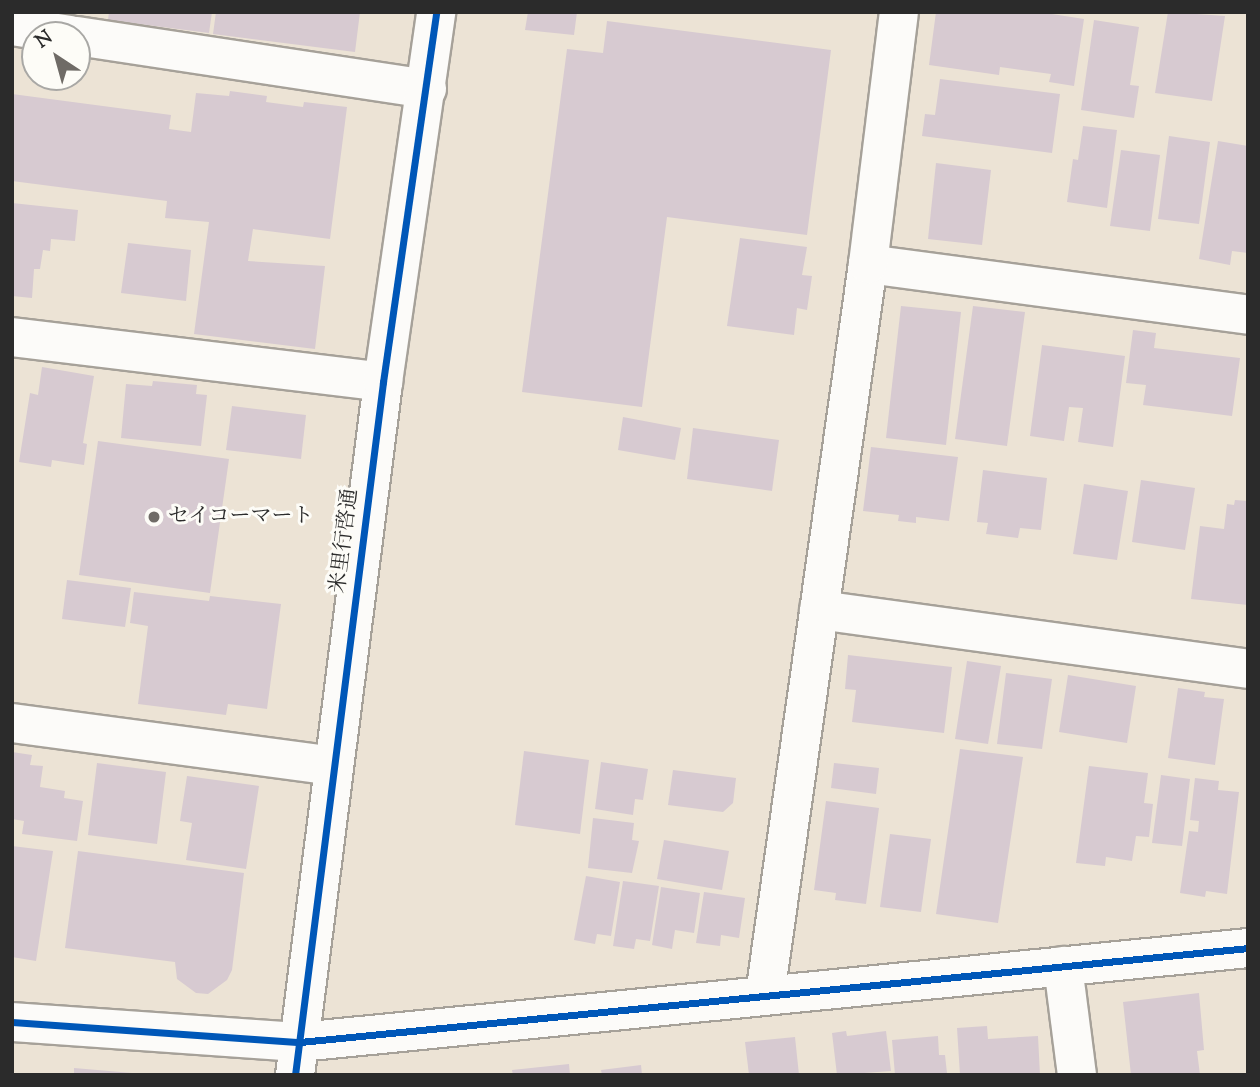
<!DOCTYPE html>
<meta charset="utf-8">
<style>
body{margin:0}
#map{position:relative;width:1260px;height:1087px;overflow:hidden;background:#ece3d5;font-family:"Sorts Mill Goudy","Noto Serif JP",serif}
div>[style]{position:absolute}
.building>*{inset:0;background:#d7cad1}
.roads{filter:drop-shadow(2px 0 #a6a199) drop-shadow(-2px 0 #a6a199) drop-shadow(0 2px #a6a199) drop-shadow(0 -2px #a6a199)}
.minor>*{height:38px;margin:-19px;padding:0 19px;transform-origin:19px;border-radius:19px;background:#fcfbf9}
.tertiary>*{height:38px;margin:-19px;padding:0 19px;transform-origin:19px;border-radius:19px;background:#fcfbf9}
.cycleway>*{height:7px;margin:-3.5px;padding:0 3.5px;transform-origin:3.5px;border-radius:3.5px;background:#0057b8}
.dots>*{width:19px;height:19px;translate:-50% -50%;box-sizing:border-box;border:4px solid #fdfcf7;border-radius:50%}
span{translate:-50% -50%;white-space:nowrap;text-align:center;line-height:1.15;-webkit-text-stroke:6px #fdfcf7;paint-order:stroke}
.poi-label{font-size:21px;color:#2b2b2b}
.left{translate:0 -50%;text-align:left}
.street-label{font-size:21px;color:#2b2b2b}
.frame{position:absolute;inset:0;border:14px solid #2b2b2b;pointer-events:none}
.north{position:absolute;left:21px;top:21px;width:70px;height:70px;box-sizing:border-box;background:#fdfcf7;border:2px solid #a9a8a5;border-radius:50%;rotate:324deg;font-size:19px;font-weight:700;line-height:28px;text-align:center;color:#2b2b2b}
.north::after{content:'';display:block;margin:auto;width:24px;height:32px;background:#6f6b66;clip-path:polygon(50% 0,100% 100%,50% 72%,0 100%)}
</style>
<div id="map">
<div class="building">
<div style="clip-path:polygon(109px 12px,212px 12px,209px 33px,108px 20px)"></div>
<div style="clip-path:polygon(216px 12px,360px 12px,355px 52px,213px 34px)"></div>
<div style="clip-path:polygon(528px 12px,577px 12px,574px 35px,525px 30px)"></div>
<div style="clip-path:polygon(936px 12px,1039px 12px,1084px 19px,1074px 86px,1049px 82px,1051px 74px,1000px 67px,999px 75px,929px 65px)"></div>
<div style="clip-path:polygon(1168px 12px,1225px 16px,1212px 101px,1155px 93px)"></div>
<div style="clip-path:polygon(1094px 20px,1139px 27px,1130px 85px,1139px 86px,1134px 118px,1081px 110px)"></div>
<div style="clip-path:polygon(607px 21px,831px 50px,807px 235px,667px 217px,642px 407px,522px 392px,567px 49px,603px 53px)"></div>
<div style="clip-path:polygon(940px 79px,1060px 94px,1052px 153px,922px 136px,925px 114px,935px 115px)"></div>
<div style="clip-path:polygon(230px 91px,267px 96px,266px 102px,303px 107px,304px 102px,347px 107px,330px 239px,253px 229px,248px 261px,325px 266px,315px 349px,194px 334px,209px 222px,165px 218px,167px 201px,12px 181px,12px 94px,171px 115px,169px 129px,191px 132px,196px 93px,229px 96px)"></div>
<div style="clip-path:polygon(1083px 126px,1117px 130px,1107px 208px,1067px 202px,1073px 159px,1078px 160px)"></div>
<div style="clip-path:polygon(1169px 136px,1210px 142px,1199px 224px,1158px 219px)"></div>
<div style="clip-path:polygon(1218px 141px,1248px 146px,1248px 253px,1232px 251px,1230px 265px,1199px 259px)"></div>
<div style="clip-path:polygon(1121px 150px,1160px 155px,1150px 231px,1110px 226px)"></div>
<div style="clip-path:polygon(936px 163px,991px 170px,982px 245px,928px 239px)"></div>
<div style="clip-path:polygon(12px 203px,78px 210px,75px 241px,51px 239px,50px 251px,43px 250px,40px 269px,34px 269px,32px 298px,12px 296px)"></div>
<div style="clip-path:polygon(740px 238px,807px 247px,802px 275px,812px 276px,807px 310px,797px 308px,794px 335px,727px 326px)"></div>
<div style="clip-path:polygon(128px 243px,191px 250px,186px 301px,121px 293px)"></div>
<div style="clip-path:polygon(901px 306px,961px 312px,946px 445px,886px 438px)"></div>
<div style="clip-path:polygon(973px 306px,1025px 312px,1007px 446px,955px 439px)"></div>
<div style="clip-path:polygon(1133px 330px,1156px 333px,1154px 348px,1240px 358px,1232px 416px,1143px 405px,1146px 385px,1126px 383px)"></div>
<div style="clip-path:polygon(1042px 345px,1125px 356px,1113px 447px,1078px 442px,1083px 408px,1069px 407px,1064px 441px,1030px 436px)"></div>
<div style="clip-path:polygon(42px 367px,94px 376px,83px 443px,87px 444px,84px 465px,52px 460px,51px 467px,19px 462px,30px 393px,38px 395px)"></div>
<div style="clip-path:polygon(153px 381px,197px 385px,196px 394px,207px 395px,201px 446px,121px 438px,126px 384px,152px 386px)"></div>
<div style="clip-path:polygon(232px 406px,306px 415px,301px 459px,226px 450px)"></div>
<div style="clip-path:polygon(623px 417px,681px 428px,675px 460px,618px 450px)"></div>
<div style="clip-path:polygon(693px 428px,779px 440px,772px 491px,687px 479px)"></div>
<div style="clip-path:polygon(98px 441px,229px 459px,210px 593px,79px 575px)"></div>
<div style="clip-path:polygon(871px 447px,958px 457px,949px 521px,916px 517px,916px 523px,898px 521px,899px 515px,863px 511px)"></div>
<div style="clip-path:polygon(983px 470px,1047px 478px,1041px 530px,1020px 528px,1018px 538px,986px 534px,988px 523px,977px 522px)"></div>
<div style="clip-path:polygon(1141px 480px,1195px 488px,1185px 550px,1132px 542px)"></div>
<div style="clip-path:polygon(1084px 484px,1128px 491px,1117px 560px,1073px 554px)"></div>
<div style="clip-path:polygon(1235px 500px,1248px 501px,1248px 605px,1191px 599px,1200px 526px,1224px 529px,1227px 504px,1234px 505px)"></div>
<div style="clip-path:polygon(67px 580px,131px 588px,125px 627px,62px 619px)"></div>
<div style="clip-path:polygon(134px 592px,209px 601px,210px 596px,281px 604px,267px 709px,228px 704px,226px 715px,138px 704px,148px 626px,130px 623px)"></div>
<div style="clip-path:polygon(848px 655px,952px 667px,944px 733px,852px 722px,856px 690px,845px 689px)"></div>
<div style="clip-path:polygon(967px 661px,1001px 666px,988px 744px,955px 739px)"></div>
<div style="clip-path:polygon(1006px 673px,1052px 679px,1042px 749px,997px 744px)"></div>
<div style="clip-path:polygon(1068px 675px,1136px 686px,1127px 743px,1059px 732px)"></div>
<div style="clip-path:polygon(1178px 688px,1205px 692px,1204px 697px,1224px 699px,1215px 765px,1168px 758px)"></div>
<div style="clip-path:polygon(960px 749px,1023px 757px,998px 923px,936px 914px)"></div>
<div style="clip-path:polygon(524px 751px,589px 760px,580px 834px,515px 825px)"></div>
<div style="clip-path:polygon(12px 752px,32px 755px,30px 765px,43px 766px,40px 787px,65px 791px,64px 798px,83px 801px,77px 841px,22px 834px,24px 821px,12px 819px)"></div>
<div style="clip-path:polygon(601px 762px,648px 769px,643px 800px,635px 799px,633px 815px,595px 809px)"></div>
<div style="clip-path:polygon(97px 763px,166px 772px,157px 844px,88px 835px)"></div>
<div style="clip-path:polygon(834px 763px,879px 768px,876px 794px,831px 788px)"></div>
<div style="clip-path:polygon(1089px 766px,1148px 773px,1144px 803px,1153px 804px,1149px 837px,1136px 836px,1132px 861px,1106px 857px,1105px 866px,1076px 863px)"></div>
<div style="clip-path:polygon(673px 770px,736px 778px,733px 803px,723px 812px,668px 805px)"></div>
<div style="clip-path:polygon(1161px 775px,1190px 779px,1182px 846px,1152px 843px)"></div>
<div style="clip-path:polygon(187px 776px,259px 786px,246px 869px,186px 860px,192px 823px,180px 821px)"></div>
<div style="clip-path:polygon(1195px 778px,1219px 781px,1218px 790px,1239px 792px,1227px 894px,1206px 891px,1205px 897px,1180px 893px,1189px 831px,1198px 832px,1199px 821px,1190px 820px)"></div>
<div style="clip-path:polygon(826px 801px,879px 808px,866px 904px,835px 900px,836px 893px,814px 890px)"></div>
<div style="clip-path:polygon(593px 818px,634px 823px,632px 840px,639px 841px,632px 873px,588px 868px)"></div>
<div style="clip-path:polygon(890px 834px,931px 839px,921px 912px,880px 907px)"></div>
<div style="clip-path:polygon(664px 840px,729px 851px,722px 890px,657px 879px)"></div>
<div style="clip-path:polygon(12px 846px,53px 851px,36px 961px,12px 957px)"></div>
<div style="clip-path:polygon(78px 851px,244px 873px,232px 970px,227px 980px,208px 994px,196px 993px,177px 979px,175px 962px,65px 948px)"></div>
<div style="clip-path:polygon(586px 876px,620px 882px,611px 936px,597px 934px,595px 944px,574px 940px)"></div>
<div style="clip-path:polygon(623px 881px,659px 886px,650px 941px,636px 939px,634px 949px,613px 946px)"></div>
<div style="clip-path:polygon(661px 887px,700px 893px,694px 933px,675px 930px,672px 949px,652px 945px)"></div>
<div style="clip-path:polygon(704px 892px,745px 898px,739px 938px,721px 935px,720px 946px,696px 943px)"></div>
<div style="clip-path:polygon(1199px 993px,1204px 1050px,1197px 1051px,1200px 1075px,1131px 1075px,1123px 1002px)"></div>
<div style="clip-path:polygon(987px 1026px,988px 1039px,1038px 1036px,1040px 1075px,960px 1075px,957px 1028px)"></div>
<div style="clip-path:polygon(846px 1031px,847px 1036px,886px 1031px,891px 1071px,837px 1075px,832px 1033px)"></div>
<div style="clip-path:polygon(938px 1036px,939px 1055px,945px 1055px,947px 1073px,895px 1075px,892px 1040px)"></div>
<div style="clip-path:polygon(795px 1037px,799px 1075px,749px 1075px,745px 1042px)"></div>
<div style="clip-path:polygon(569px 1064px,570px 1075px,513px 1075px,512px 1070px)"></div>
<div style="clip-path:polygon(641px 1065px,642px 1075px,602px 1075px,601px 1070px)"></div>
<div style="clip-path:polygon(74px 1068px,132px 1073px,132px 1075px,74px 1075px)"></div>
</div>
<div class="roads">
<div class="minor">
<div style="left:12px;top:26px;width:59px;rotate:8.8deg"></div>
<div style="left:77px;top:36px;width:354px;rotate:8.6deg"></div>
<div style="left:868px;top:264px;width:383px;rotate:7.6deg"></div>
<div style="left:12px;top:337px;width:374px;rotate:6.9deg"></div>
<div style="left:819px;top:610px;width:433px;rotate:7.8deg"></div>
<div style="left:12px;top:723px;width:324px;rotate:7.6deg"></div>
<div style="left:1063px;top:966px;width:110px;rotate:82.7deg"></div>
<div style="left:765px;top:995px;width:738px;rotate:-81.98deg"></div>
<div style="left:868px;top:264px;width:254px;rotate:-83deg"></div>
<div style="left:12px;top:1022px;width:289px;rotate:4deg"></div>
<div style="left:300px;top:1042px;width:953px;rotate:-5.66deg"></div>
</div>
<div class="tertiary">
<div style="left:295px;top:1075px;width:699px;rotate:-82.76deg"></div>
<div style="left:383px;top:382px;width:374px;rotate:-81.8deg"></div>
</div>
</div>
<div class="cycleway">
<div style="left:12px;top:1022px;width:289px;rotate:4deg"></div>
<div style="left:300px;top:1042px;width:953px;rotate:-5.66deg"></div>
<div style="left:295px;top:1075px;width:699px;rotate:-82.76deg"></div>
<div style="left:383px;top:382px;width:374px;rotate:-81.8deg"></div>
</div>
<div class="dots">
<div style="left:154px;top:517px;background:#6f6b66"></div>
</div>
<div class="poi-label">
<span class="left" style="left:168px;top:517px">セイコーマート</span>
</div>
<div class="street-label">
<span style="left:345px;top:541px;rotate:-83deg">米里行啓通</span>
</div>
<div class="frame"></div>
<div class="north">N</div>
</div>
